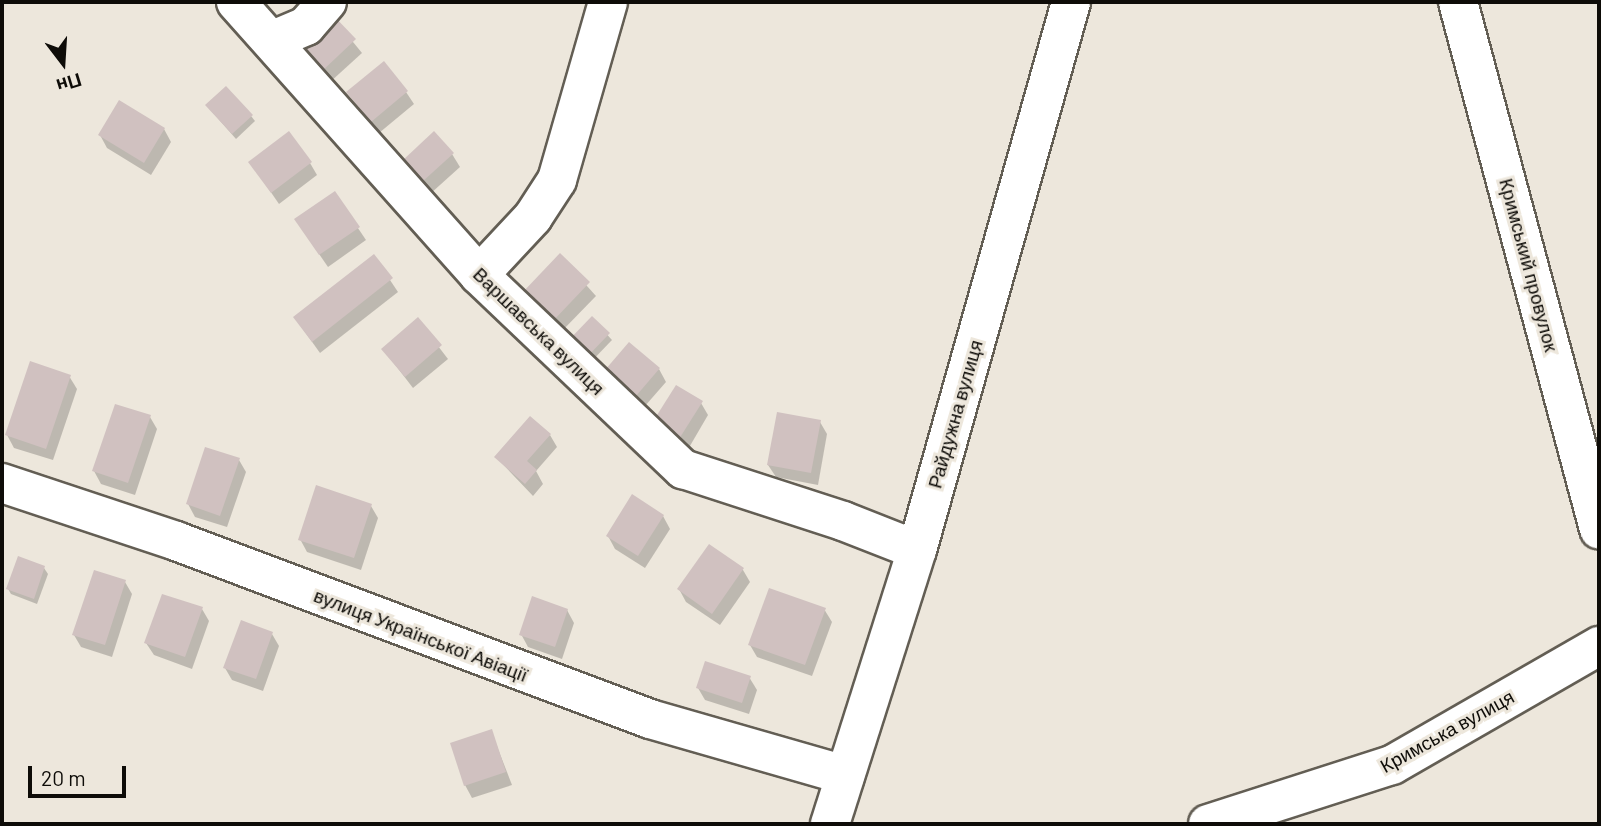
<!DOCTYPE html>
<meta charset="utf-8">
<style>
body{margin:0}
#map{position:relative;width:1601px;height:826px;overflow:hidden;background:#ede7dc;font-family:Barlow,sans-serif}
div>[style]{position:absolute}
.shadow>*{inset:0;background:#0003}
.building>*{inset:0;background:#d0c1c0}
.roads{filter:drop-shadow(2px 0 #635e54) drop-shadow(-2px 0 #635e54) drop-shadow(0 2px #635e54) drop-shadow(0 -2px #635e54)}
.minor>*{height:38px;margin:-19px;padding:0 19px;transform-origin:19px;border-radius:19px;background:#fff}
span{translate:-50% -50%;white-space:nowrap;text-align:center;line-height:1.15;-webkit-text-stroke:6px #ede7dc;paint-order:stroke}
.street-label{font-size:19px;color:#0e0c08}
.frame{position:absolute;inset:0;border:4px solid #0e0c08;pointer-events:none}
.north{position:absolute;left:28px;top:28px;width:70px;height:70px;-webkit-text-stroke:5px #ede7dc;paint-order:stroke;rotate:163deg;font-size:19px;font-weight:700;line-height:28px;text-align:center;color:#0e0c08}
.north::after{content:'';display:block;margin:auto;width:24px;height:32px;background:#0e0c08;clip-path:polygon(50% 0,100% 100%,50% 72%,0 100%)}
.scale{position:absolute;left:28px;top:766px;width:98px;height:32px;box-sizing:border-box;border:4px solid #0e0c08;border-top:0;padding-left:9px;font-size:21px;line-height:24px;white-space:nowrap;color:#0e0c08;-webkit-text-stroke:5px #ede7dc;paint-order:stroke}
</style>
<div id="map">
<div class="shadow">
<div style="clip-path:polygon(331px 15px,362px 53px,329px 83px,306px 58px)"></div>
<div style="clip-path:polygon(349px 92px,406px 92px,414px 104px,379px 133px)"></div>
<div style="clip-path:polygon(207px 106px,251px 116px,255px 121px,236px 139px)"></div>
<div style="clip-path:polygon(164px 129px,171px 142px,151px 175px,107px 148px,100px 135px)"></div>
<div style="clip-path:polygon(452px 154px,460px 167px,430px 194px,412px 174px)"></div>
<div style="clip-path:polygon(250px 162px,310px 163px,317px 175px,279px 204px)"></div>
<div style="clip-path:polygon(335px 194px,366px 240px,328px 267px,304px 232px)"></div>
<div style="clip-path:polygon(374px 256px,398px 292px,320px 353px,295px 318px)"></div>
<div style="clip-path:polygon(560px 256px,596px 296px,560px 333px,531px 306px)"></div>
<div style="clip-path:polygon(592px 318px,612px 340px,587px 366px)"></div>
<div style="clip-path:polygon(418px 320px,448px 359px,413px 388px,383px 349px)"></div>
<div style="clip-path:polygon(659px 369px,666px 382px,638px 414px,609px 389px)"></div>
<div style="clip-path:polygon(69px 376px,77px 389px,53px 460px,14px 448px,7px 435px)"></div>
<div style="clip-path:polygon(701px 403px,708px 415px,687px 451px,661px 436px)"></div>
<div style="clip-path:polygon(150px 417px,157px 429px,135px 495px,101px 484px,94px 471px)"></div>
<div style="clip-path:polygon(820px 422px,827px 434px,818px 485px,776px 477px,768px 465px)"></div>
<div style="clip-path:polygon(550px 435px,557px 447px,536px 471px,543px 484px,533px 496px,496px 457px)"></div>
<div style="clip-path:polygon(239px 460px,246px 472px,227px 527px,195px 517px,188px 504px)"></div>
<div style="clip-path:polygon(371px 506px,378px 518px,361px 570px,307px 552px,300px 539px)"></div>
<div style="clip-path:polygon(663px 516px,670px 529px,645px 568px,615px 549px,608px 536px)"></div>
<div style="clip-path:polygon(709px 546px,743px 570px,750px 582px,720px 625px,686px 602px,679px 589px)"></div>
<div style="clip-path:polygon(44px 568px,48px 574px,37px 604px,11px 594px,8px 589px)"></div>
<div style="clip-path:polygon(125px 582px,132px 594px,112px 657px,81px 647px,74px 635px)"></div>
<div style="clip-path:polygon(202px 609px,209px 621px,192px 669px,154px 655px,146px 643px)"></div>
<div style="clip-path:polygon(824px 609px,832px 622px,812px 676px,757px 657px,750px 645px)"></div>
<div style="clip-path:polygon(567px 610px,574px 623px,562px 659px,528px 647px,521px 634px)"></div>
<div style="clip-path:polygon(272px 634px,279px 646px,263px 691px,232px 680px,225px 668px)"></div>
<div style="clip-path:polygon(749px 677px,757px 690px,749px 714px,705px 700px,698px 688px)"></div>
<div style="clip-path:polygon(491px 731px,512px 785px,472px 798px,465px 785px)"></div>
</div>
<div class="building">
<div style="clip-path:polygon(331px 13px,356px 39px,321px 72px,296px 45px)"></div>
<div style="clip-path:polygon(384px 61px,408px 91px,371px 122px,346px 92px)"></div>
<div style="clip-path:polygon(226px 86px,253px 115px,232px 134px,205px 105px)"></div>
<div style="clip-path:polygon(119px 100px,165px 128px,144px 163px,98px 135px)"></div>
<div style="clip-path:polygon(289px 131px,312px 162px,271px 193px,248px 162px)"></div>
<div style="clip-path:polygon(434px 131px,454px 153px,422px 182px,402px 161px)"></div>
<div style="clip-path:polygon(335px 191px,360px 227px,319px 255px,294px 219px)"></div>
<div style="clip-path:polygon(560px 253px,590px 282px,552px 322px,522px 293px)"></div>
<div style="clip-path:polygon(374px 254px,393px 278px,312px 342px,293px 317px)"></div>
<div style="clip-path:polygon(592px 316px,610px 333px,583px 361px,565px 344px)"></div>
<div style="clip-path:polygon(418px 317px,442px 345px,405px 377px,381px 349px)"></div>
<div style="clip-path:polygon(629px 342px,660px 368px,630px 403px,599px 377px)"></div>
<div style="clip-path:polygon(30px 361px,71px 375px,46px 449px,5px 435px)"></div>
<div style="clip-path:polygon(676px 385px,703px 401px,679px 439px,652px 423px)"></div>
<div style="clip-path:polygon(115px 404px,151px 415px,128px 483px,92px 471px)"></div>
<div style="clip-path:polygon(777px 412px,821px 420px,811px 473px,767px 465px)"></div>
<div style="clip-path:polygon(530px 416px,551px 434px,527px 461px,537px 470px,525px 484px,494px 457px)"></div>
<div style="clip-path:polygon(205px 447px,240px 458px,220px 516px,186px 504px)"></div>
<div style="clip-path:polygon(316px 485px,372px 504px,354px 558px,298px 540px)"></div>
<div style="clip-path:polygon(632px 494px,664px 515px,638px 556px,606px 536px)"></div>
<div style="clip-path:polygon(709px 544px,744px 568px,712px 614px,677px 589px)"></div>
<div style="clip-path:polygon(18px 556px,45px 566px,34px 599px,6px 589px)"></div>
<div style="clip-path:polygon(94px 570px,126px 580px,105px 645px,72px 635px)"></div>
<div style="clip-path:polygon(769px 588px,826px 608px,805px 665px,748px 645px)"></div>
<div style="clip-path:polygon(162px 594px,203px 607px,185px 657px,144px 643px)"></div>
<div style="clip-path:polygon(532px 596px,568px 609px,555px 647px,519px 635px)"></div>
<div style="clip-path:polygon(241px 620px,273px 632px,256px 679px,223px 668px)"></div>
<div style="clip-path:polygon(705px 661px,751px 676px,742px 703px,696px 688px)"></div>
<div style="clip-path:polygon(492px 729px,506px 772px,464px 786px,450px 743px)"></div>
</div>
<div class="roads">
<div class="minor">
<div style="left:236px;top:2px;width:365px;rotate:48.3deg"></div>
<div style="left:479px;top:275px;width:282px;rotate:43.6deg"></div>
<div style="left:683px;top:469px;width:168px;rotate:18deg"></div>
<div style="left:843px;top:521px;width:79px;rotate:21.4deg"></div>
<div style="left:1458px;top:2px;width:546px;rotate:75.02deg"></div>
<div style="left:273px;top:40px;width:36px;rotate:-23deg"></div>
<div style="left:306px;top:26px;width:32px;rotate:-49deg"></div>
<div style="left:479px;top:275px;width:79px;rotate:-47deg"></div>
<div style="left:533px;top:217px;width:44px;rotate:-57deg"></div>
<div style="left:557px;top:180px;width:185px;rotate:-74deg"></div>
<div style="left:2px;top:483px;width:183px;rotate:18.4deg"></div>
<div style="left:176px;top:541px;width:506px;rotate:20.58deg"></div>
<div style="left:650px;top:719px;width:203px;rotate:16deg"></div>
<div style="left:830px;top:824px;width:287px;rotate:-72.4deg"></div>
<div style="left:917px;top:550px;width:569px;rotate:-74.3deg"></div>
<div style="left:1208px;top:824px;width:193px;rotate:-17.8deg"></div>
<div style="left:1392px;top:765px;width:239px;rotate:-29.9deg"></div>
</div>
</div>
<div class="street-label">
<span style="left:1529px;top:265px;rotate:75deg">Кримський провулок</span>
<span style="left:539px;top:331px;rotate:44deg">Варшавська вулиця</span>
<span style="left:955px;top:414px;rotate:-74deg">Райдужна вулиця</span>
<span style="left:421px;top:635px;rotate:21deg">вулиця Української Авіації</span>
<span style="left:1447px;top:731px;rotate:-29deg">Кримська вулиця</span>
</div>
<div class="frame"></div>
<div class="north">Пн</div>
<div class="scale">20 m</div>
</div>
